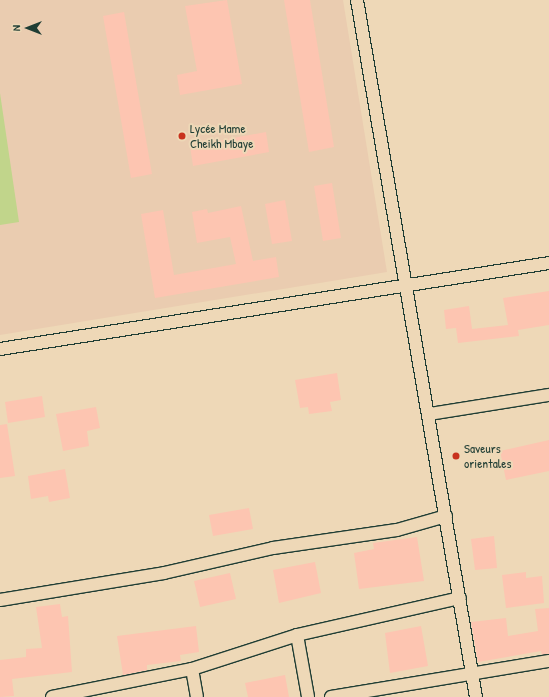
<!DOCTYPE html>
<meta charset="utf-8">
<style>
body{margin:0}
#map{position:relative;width:549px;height:697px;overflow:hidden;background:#eed8b7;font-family:"Patrick Hand",sans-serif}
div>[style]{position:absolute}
.built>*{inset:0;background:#eaccb0}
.green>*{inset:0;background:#c1d58b}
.building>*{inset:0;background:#fdc5b1}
.roads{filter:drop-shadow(1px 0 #1f3d34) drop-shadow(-1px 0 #1f3d34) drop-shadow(0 1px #1f3d34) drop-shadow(0 -1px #1f3d34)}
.street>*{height:12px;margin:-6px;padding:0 6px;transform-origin:6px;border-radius:6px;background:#eed8b7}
.dots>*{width:11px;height:11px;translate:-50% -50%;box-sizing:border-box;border:2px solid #eed8b7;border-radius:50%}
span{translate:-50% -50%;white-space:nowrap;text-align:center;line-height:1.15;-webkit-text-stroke:4px #eed8b7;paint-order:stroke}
.poi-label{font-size:13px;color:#1f3d34}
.left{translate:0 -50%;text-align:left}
.north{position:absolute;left:8px;top:8px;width:40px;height:40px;-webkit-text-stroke:3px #eed8b7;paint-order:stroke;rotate:270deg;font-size:11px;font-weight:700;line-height:16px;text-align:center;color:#1f3d34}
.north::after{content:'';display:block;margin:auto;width:14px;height:18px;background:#1f3d34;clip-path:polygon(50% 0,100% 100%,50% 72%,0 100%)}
</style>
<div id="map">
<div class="built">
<div style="clip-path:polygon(0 0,343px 0,387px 272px,0 335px)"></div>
</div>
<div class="green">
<div style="clip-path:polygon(0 93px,19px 222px,0 225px)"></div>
</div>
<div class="building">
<div style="clip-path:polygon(227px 0,242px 84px,180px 95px,177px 75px,197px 71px,185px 6px)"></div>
<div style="clip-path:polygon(284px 0,310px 0,334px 147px,309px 152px)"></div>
<div style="clip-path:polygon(124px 12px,152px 174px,131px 178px,103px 16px)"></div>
<div style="clip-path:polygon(266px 132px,269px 152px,193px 166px,190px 146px)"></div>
<div style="clip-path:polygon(332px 183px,341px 238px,323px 241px,314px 186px)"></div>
<div style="clip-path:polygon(285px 200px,292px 241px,272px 244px,265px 204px)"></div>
<div style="clip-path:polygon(241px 206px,253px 261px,276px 257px,279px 277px,155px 298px,141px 214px,163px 210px,174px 275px,236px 264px,230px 237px,197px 243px,192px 212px,207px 209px,208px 213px)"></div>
<div style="clip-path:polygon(549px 291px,549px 325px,518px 330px,519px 336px,458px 343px,456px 328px,446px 329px,444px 310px,469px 306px,472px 329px,508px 325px,503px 298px)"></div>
<div style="clip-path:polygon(337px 373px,341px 400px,330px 402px,332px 411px,309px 414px,308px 407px,300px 408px,295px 380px)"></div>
<div style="clip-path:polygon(42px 396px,45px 417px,8px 423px,5px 402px)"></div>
<div style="clip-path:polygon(96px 407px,100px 428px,87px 431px,89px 446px,63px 451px,56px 414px)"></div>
<div style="clip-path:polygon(7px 424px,15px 476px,0 478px,0 425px)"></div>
<div style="clip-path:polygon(549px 440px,549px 471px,506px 480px,500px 451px)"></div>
<div style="clip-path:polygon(65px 469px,70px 498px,49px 502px,48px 496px,31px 499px,28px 476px)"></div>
<div style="clip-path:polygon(249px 508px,253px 529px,213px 536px,209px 515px)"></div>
<div style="clip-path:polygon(494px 536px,497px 568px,475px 570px,471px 539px)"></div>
<div style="clip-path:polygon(417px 537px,424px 581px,359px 589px,354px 553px,374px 549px,373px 543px)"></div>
<div style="clip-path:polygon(315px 562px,321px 593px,279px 603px,273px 570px)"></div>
<div style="clip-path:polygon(526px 572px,526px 578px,542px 576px,544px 603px,506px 608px,502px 575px)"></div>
<div style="clip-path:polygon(230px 573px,236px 599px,200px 607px,194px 581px)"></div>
<div style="clip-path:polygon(60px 604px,62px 617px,68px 616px,72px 672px,12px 679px,14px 696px,0 697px,0 660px,26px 657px,26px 649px,42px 648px,36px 607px)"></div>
<div style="clip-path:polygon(549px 608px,549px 654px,542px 655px,541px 651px,478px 662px,471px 622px,506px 618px,508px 636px,538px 631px,535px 609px)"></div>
<div style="clip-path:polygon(196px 626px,199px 652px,180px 655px,181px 661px,147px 665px,147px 670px,123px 675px,117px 636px)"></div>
<div style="clip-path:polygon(421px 626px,428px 666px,390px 673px,385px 633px)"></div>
<div style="clip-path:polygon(285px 675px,289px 697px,248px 697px,245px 683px)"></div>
</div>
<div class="roads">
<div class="street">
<div style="left:357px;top:0;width:707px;rotate:80.31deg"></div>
<div style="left:0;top:349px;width:556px;rotate:-8.9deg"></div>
<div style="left:430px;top:414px;width:121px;rotate:-9.1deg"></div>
<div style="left:0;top:600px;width:166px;rotate:-9.3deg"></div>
<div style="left:164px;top:573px;width:112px;rotate:-12.9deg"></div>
<div style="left:273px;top:548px;width:125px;rotate:-8.3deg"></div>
<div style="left:397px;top:530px;width:51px;rotate:-15.9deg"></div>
<div style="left:297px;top:635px;width:63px;rotate:79.9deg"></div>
<div style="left:192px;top:669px;width:28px;rotate:80deg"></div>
<div style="left:52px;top:697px;width:143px;rotate:-11.3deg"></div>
<div style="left:192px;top:669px;width:110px;rotate:-17.9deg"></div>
<div style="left:297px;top:635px;width:167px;rotate:-12.8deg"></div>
<div style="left:331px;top:697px;width:221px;rotate:-9.4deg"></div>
</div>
</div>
<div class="dots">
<div style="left:182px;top:136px;background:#c8321e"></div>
<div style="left:456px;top:456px;background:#c8321e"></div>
</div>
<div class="poi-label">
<span class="left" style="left:190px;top:136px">Lycée Mame<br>Cheikh Mbaye</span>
<span class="left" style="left:464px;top:456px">Saveurs<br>orientales</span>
</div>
<div class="north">N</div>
</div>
